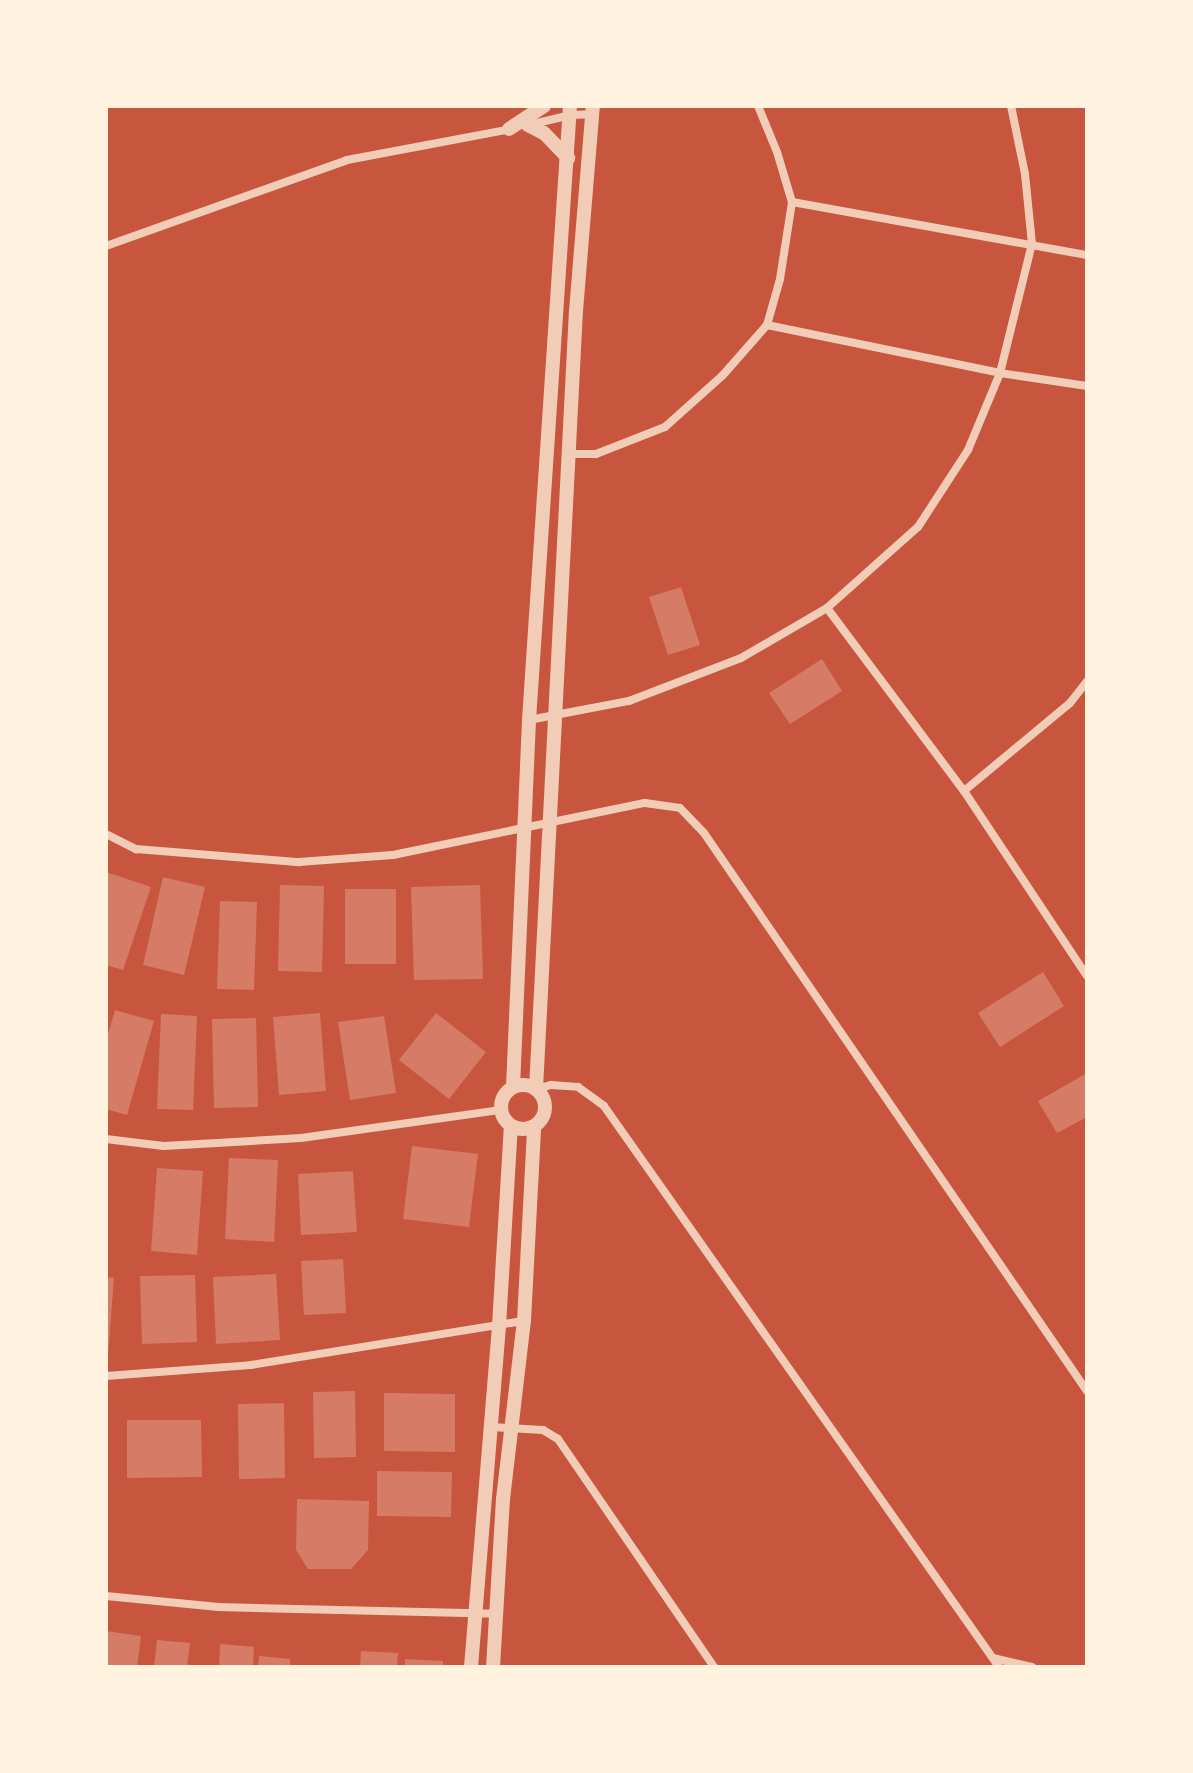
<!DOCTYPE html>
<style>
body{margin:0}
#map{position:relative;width:1193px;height:1773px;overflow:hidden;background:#c8553d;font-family:"Times New Roman",serif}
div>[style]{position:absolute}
.building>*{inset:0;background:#d67c66}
.minor>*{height:8px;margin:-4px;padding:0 4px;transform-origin:4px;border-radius:4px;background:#f1ccb7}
.tertiary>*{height:14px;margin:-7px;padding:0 7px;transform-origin:7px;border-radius:7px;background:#f1ccb7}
.tertiary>.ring{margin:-7px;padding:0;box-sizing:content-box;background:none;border:14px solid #f1ccb7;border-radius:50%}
span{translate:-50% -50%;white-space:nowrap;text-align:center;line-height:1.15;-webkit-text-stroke:6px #fff3e0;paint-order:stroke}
.frame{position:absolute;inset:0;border:108px solid #fff3e0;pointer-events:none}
</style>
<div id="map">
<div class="building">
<div style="clip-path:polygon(681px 587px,700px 645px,668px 655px,649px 597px)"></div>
<div style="clip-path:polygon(822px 659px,842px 691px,790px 724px,769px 693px)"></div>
<div style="clip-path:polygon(106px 872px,151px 887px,123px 970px,106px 965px)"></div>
<div style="clip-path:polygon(163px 877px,205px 887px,184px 975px,143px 965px)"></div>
<div style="clip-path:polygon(280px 885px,324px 886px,322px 972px,278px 971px)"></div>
<div style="clip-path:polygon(480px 885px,483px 979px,414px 980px,411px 887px)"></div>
<div style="clip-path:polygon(345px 889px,396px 889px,396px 964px,345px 964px)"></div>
<div style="clip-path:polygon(220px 901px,257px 902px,254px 990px,217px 989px)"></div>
<div style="clip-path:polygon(1043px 972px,1064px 1006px,1000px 1047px,978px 1013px)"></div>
<div style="clip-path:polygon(115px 1010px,154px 1021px,127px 1115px,106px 1109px,106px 1041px)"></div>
<div style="clip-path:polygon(320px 1013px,326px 1091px,279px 1095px,273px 1017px)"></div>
<div style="clip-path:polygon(436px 1013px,486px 1052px,449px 1099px,399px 1060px)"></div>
<div style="clip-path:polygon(161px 1014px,197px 1016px,193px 1110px,157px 1109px)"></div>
<div style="clip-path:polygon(384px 1016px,396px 1093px,350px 1100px,338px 1022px)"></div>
<div style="clip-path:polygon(256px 1018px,258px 1107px,214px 1108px,212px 1019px)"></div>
<div style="clip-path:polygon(1087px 1073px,1087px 1117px,1057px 1133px,1038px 1101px)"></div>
<div style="clip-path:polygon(412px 1146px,478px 1154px,469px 1227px,403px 1219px)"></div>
<div style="clip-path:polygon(229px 1158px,278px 1160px,274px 1242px,225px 1239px)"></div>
<div style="clip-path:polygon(157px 1168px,203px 1171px,197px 1255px,151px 1251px)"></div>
<div style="clip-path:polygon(353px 1171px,357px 1232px,301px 1235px,298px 1174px)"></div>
<div style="clip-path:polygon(343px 1259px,346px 1313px,304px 1315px,301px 1261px)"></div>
<div style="clip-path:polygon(276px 1274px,280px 1340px,216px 1344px,213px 1277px)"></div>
<div style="clip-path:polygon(195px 1275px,197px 1342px,142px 1344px,140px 1276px)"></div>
<div style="clip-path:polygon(106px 1277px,114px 1278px,108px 1355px,106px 1355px)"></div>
<div style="clip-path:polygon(355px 1391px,356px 1457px,314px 1458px,313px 1392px)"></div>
<div style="clip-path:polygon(384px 1393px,455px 1394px,455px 1452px,384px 1451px)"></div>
<div style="clip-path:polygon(284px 1403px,285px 1478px,239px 1479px,238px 1404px)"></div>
<div style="clip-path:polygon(127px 1420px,201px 1420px,202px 1477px,127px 1478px)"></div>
<div style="clip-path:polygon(377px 1471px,452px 1472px,451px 1517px,377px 1516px)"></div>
<div style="clip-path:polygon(297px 1499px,369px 1501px,368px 1550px,351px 1569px,308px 1569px,296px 1550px)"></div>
<div style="clip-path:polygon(106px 1631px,141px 1636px,137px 1667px,106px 1667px)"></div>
<div style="clip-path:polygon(157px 1640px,190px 1643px,187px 1667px,154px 1667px)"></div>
<div style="clip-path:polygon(220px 1644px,254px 1647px,253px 1667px,219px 1667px)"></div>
<div style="clip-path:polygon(361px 1651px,398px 1653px,397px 1667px,360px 1667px)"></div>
<div style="clip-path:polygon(259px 1656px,290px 1659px,290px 1667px,258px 1667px)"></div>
<div style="clip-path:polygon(405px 1659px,443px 1661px,443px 1667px,405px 1667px)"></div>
</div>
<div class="minor">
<div style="left:529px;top:125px;width:42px;rotate:-13.7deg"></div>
<div style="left:570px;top:115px;width:23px;rotate:-2deg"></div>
<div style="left:792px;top:202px;width:300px;rotate:10.2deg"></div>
<div style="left:106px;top:246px;width:256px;rotate:-19.6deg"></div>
<div style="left:347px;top:160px;width:167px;rotate:-10.7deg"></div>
<div style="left:767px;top:325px;width:238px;rotate:11.6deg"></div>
<div style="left:1000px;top:373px;width:88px;rotate:8.5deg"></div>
<div style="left:569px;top:454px;width:27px"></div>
<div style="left:596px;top:454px;width:74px;rotate:-21.4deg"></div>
<div style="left:665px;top:427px;width:78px;rotate:-41.9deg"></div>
<div style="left:723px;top:375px;width:67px;rotate:-48.7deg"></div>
<div style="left:767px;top:325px;width:48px;rotate:-74.2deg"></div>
<div style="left:780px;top:279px;width:78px;rotate:-81.1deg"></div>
<div style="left:792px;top:202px;width:52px;rotate:-106.7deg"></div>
<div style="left:777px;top:152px;width:50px;rotate:-112.4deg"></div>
<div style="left:827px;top:608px;width:229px;rotate:53.2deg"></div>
<div style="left:964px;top:791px;width:222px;rotate:56.4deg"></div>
<div style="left:529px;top:720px;width:102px;rotate:-10.8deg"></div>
<div style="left:629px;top:701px;width:120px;rotate:-21deg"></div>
<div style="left:741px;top:658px;width:99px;rotate:-30.2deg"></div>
<div style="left:827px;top:608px;width:122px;rotate:-41.7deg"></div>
<div style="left:918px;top:527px;width:92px;rotate:-57deg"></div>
<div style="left:968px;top:450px;width:83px;rotate:-67.4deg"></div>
<div style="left:1000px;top:373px;width:133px;rotate:-76.1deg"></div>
<div style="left:1032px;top:244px;width:70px;rotate:-95.7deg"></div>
<div style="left:1025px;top:174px;width:69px;rotate:-101.6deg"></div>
<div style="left:964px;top:791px;width:138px;rotate:-39.7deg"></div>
<div style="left:1070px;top:703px;width:28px;rotate:-52deg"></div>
<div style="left:106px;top:834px;width:34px;rotate:27deg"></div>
<div style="left:136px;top:849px;width:164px;rotate:4.6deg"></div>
<div style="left:299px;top:862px;width:94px;rotate:-4.3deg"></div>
<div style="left:393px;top:855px;width:257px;rotate:-11.7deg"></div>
<div style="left:645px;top:803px;width:35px;rotate:8deg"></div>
<div style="left:680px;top:808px;width:35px;rotate:46deg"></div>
<div style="left:704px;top:833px;width:677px;rotate:55.54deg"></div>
<div style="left:536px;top:1089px;width:16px;rotate:-15deg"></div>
<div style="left:551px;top:1085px;width:27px;rotate:4deg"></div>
<div style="left:578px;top:1087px;width:32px;rotate:36deg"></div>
<div style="left:604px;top:1106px;width:686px;rotate:54.85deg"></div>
<div style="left:106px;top:1139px;width:58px;rotate:6.9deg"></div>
<div style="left:164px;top:1146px;width:137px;rotate:-3.3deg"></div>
<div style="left:301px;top:1138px;width:202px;rotate:-8deg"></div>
<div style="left:106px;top:1376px;width:145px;rotate:-4.3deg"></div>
<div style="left:251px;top:1365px;width:277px;rotate:-9.2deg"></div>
<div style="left:490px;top:1427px;width:53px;rotate:3.2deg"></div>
<div style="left:543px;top:1430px;width:17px;rotate:31deg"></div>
<div style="left:558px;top:1439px;width:276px;rotate:55.6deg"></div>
<div style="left:106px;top:1596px;width:113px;rotate:5.6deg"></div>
<div style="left:218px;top:1607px;width:279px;rotate:1.4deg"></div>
<div style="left:993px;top:1658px;width:40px;rotate:13deg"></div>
</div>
<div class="tertiary">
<div style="left:528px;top:125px;width:18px;rotate:27deg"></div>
<div style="left:544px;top:133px;width:35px;rotate:46deg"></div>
<div style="left:509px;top:129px;width:42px;rotate:-33.3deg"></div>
<div class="ring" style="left:501px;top:1085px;width:30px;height:30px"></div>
<div style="left:513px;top:1087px;width:367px;rotate:-87.5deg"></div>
<div style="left:529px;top:720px;width:615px;rotate:-86.18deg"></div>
<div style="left:536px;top:1089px;width:779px;rotate:-87.06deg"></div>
<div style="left:576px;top:311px;width:206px;rotate:-85.3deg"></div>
<div style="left:471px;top:1667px;width:342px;rotate:-85.3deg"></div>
<div style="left:499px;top:1326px;width:200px;rotate:-86.6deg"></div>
<div style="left:493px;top:1667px;width:168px;rotate:-86.6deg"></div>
<div style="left:503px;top:1499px;width:179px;rotate:-83.3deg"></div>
<div style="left:524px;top:1321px;width:194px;rotate:-87deg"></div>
</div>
<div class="frame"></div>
</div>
